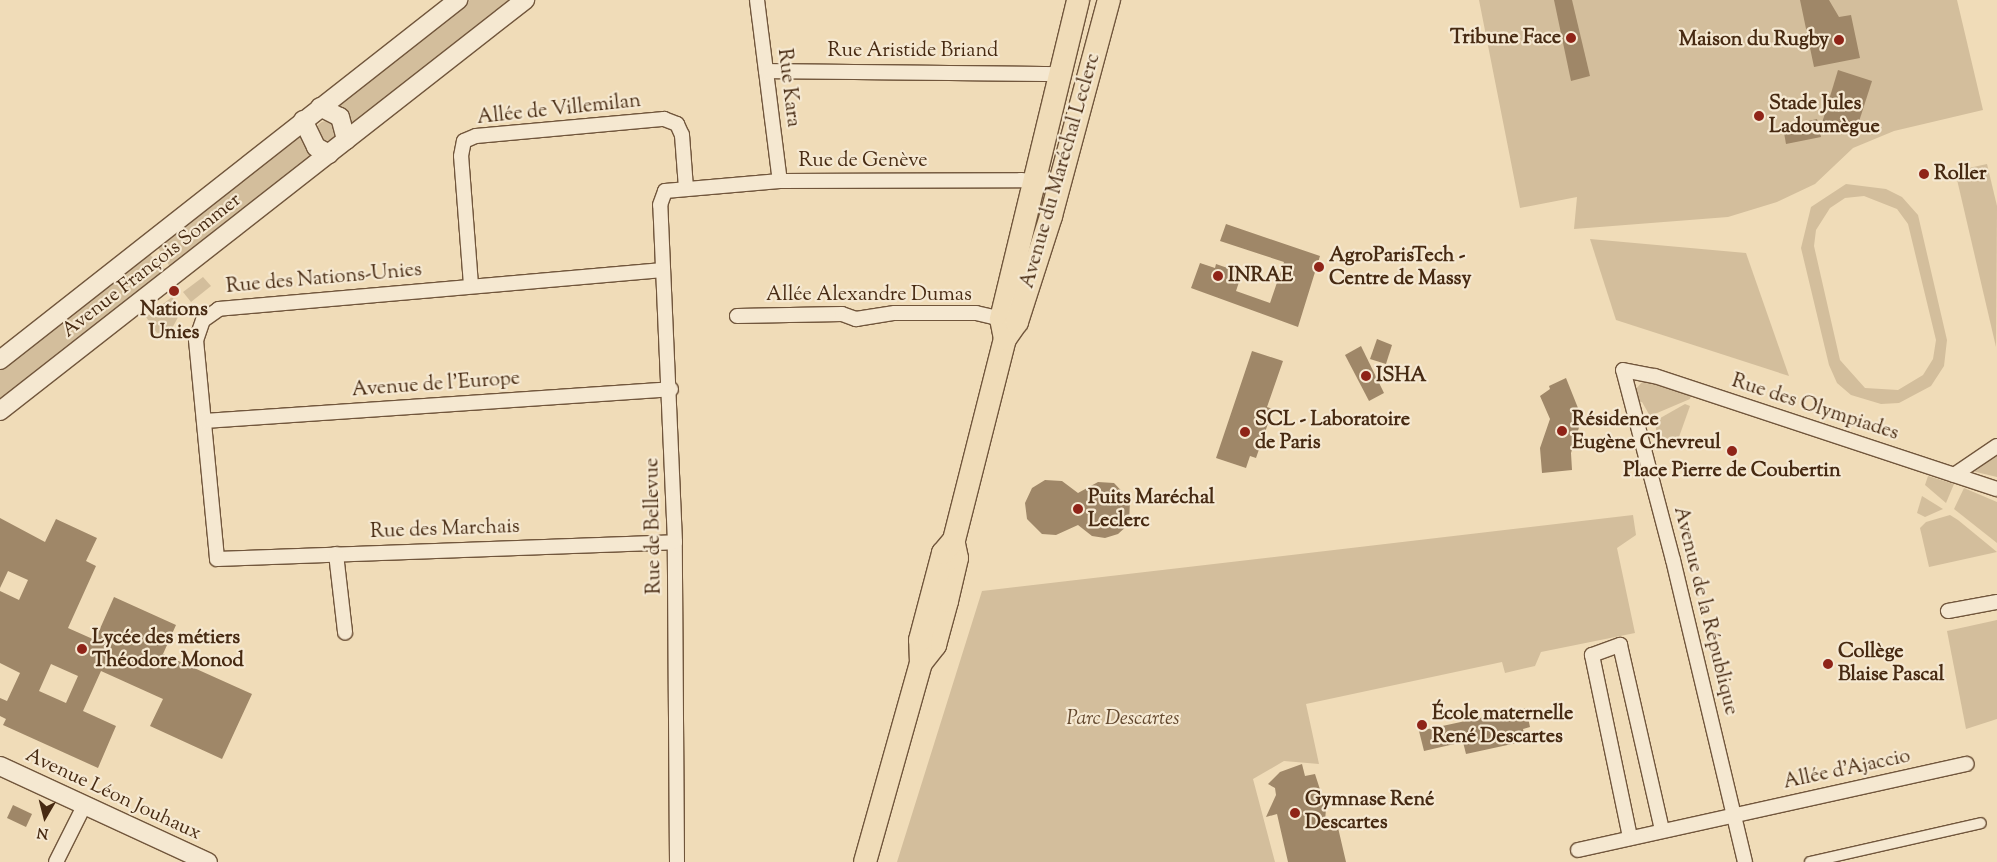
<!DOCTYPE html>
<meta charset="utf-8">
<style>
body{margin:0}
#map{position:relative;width:1997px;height:862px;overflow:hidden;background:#f0dcb8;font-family:"Sorts Mill Goudy",serif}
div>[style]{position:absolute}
.green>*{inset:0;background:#d3be9c}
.round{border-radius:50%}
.building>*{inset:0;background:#9f8768}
.roads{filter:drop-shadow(1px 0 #71563c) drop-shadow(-1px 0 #71563c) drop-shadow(0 1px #71563c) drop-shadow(0 -1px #71563c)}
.pedestrian>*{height:10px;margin:-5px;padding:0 5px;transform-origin:5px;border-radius:5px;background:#f5e8d1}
.minor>*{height:14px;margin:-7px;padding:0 7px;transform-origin:7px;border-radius:7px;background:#f5e8d1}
.tertiary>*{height:18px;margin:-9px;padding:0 9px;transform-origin:9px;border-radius:9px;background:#f5e8d1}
.primary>*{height:22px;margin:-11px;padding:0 11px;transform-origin:11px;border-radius:11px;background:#f0dcb8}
.dots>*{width:14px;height:14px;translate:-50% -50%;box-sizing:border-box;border:2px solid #f5e8d1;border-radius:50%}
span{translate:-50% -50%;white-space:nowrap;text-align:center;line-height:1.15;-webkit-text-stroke:4.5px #f5e8d1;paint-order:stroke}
.poi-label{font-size:20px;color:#472a12;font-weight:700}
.right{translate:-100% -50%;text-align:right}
.left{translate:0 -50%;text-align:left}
.street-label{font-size:20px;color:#472a12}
.park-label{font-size:20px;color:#63482e;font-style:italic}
.north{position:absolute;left:20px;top:792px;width:50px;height:50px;-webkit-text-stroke:4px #f5e8d1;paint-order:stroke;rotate:188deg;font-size:14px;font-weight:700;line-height:20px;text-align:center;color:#472a12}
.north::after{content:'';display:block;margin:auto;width:18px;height:22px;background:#472a12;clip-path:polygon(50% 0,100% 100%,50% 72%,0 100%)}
</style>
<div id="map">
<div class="green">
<div style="clip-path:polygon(470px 0,516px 0,352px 126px,346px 114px,335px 106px)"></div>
<div style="clip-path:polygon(1479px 0,1957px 0,1983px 110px,1894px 131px,1853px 148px,1815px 184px,1777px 202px,1728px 217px,1574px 229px,1577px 197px,1520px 208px)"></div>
<div class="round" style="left:316px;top:121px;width:20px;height:20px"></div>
<div style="clip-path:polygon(301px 134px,305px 144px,315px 154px,170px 267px,157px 246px)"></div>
<div style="clip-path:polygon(1987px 164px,1997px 206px,1996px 347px,1955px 171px)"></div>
<div style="clip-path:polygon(evenodd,1846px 184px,1886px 189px,1902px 197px,1918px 215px,1947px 340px,1944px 366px,1931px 386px,1899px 403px,1881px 404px,1851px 395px,1837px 383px,1829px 365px,1801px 248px,1811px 207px,1846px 184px,1864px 196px,1897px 209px,1908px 224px,1936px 340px,1933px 359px,1923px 375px,1898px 390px,1865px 388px,1840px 360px,1814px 246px,1816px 230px,1830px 208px,1845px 198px,1864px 196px)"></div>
<div style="clip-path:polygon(1590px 239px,1746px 253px,1789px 376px,1616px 320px)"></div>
<div style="clip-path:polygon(148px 253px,166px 270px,0 405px,0 370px)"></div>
<div style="clip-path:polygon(203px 277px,211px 286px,191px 302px,183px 292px)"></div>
<div style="clip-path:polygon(172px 297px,182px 310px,170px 332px,157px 333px,146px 317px)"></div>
<div style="clip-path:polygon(1643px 381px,1691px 395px,1690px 399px,1650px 416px,1642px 402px,1636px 403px,1634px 391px)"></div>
<div style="clip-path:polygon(1685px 404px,1690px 406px,1679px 437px,1658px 444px,1655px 421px)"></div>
<div style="clip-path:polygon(1997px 451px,1997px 477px,1972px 471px)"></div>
<div style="clip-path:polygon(1928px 476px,1954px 484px,1946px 503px,1925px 485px)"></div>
<div style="clip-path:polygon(1964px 488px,1997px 502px,1997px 543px,1954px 509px)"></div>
<div style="clip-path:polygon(1922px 496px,1943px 509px,1925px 517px,1917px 513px)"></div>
<div style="clip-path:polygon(1633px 515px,1636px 535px,1617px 548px,1635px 633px,1541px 652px,1535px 666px,1505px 673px,1502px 662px,1306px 704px,1319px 764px,1284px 761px,1253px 779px,1275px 862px,897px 862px,982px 591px)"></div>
<div style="clip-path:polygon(1950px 515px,1958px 520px,1997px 552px,1929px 567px,1920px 528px,1926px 522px)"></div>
<div style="clip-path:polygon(1997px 620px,1997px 719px,1966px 729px,1947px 631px)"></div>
</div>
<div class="building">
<div style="clip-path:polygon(1554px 0,1572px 0,1590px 76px,1571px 81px)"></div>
<div style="clip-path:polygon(1800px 0,1829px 0,1839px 17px,1851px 15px,1860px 58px,1814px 67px)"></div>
<div style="clip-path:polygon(1838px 70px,1872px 81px,1855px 134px,1822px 123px)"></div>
<div style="clip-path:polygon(1817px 119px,1821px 137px,1786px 144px,1783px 127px)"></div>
<div style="clip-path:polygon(1226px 224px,1320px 256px,1298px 327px,1191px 288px,1200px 263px,1215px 268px,1216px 264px,1242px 273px,1236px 291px,1270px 303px,1284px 262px,1220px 241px)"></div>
<div style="clip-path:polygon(1377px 339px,1392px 345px,1386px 364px,1370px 359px)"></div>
<div style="clip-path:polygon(1361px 346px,1384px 393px,1369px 401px,1345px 355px)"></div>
<div style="clip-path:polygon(1252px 351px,1283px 361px,1267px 407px,1273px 409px,1256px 458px,1250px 456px,1246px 468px,1216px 458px)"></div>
<div style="clip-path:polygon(1566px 378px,1582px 418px,1571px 453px,1572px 470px,1542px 473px,1540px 448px,1550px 419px,1540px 396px,1550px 389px,1549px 386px)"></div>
<div style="clip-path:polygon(1045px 480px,1062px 481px,1078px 493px,1098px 482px,1114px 483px,1130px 500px,1129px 524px,1118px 534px,1105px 538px,1092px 536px,1078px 525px,1056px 535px,1042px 534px,1027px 519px,1025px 503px,1032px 488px)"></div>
<div style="clip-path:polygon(evenodd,0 518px,45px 542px,56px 519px,97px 538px,86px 561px,96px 566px,68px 628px,95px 640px,114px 597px,176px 625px,163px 654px,252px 694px,222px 759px,150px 726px,163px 699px,101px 671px,83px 711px,116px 726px,98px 768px,3px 725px,6px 719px,0 716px,0 698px,7px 701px,20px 673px,0 663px,0 591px,19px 600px,28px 580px,8px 571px,0 588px,0 518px,51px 664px,78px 676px,66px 703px,39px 691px,51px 664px)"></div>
<div style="clip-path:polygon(1526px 708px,1530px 727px,1523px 729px,1526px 741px,1466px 754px,1463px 742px,1424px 751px,1419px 731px)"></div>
<div style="clip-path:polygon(1302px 764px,1305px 776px,1315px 774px,1326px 808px,1325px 822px,1336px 819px,1346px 862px,1288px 862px,1277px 814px,1266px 817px,1276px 795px,1275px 788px,1268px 784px,1280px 772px)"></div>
<div style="clip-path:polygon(13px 805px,32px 814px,26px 827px,7px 818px)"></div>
</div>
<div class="roads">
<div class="pedestrian">
<div style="left:1810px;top:862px;width:175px;rotate:-12.8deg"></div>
</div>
<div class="minor">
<div style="left:757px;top:0;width:182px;rotate:82.8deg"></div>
<div style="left:766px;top:71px;width:295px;rotate:0.6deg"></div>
<div style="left:663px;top:270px;width:446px;rotate:175deg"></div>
<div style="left:219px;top:309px;width:19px;rotate:145deg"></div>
<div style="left:203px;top:320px;width:21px;rotate:109deg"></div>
<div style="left:196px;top:340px;width:220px;rotate:84.5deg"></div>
<div style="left:217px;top:559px;width:458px;rotate:-2.1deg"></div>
<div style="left:471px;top:285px;width:129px;rotate:-94.4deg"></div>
<div style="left:461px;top:156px;width:15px;rotate:-79deg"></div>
<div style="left:464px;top:141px;width:13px;rotate:-23deg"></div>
<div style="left:476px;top:136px;width:189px;rotate:-5.2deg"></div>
<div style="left:664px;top:119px;width:14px;rotate:21deg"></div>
<div style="left:677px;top:124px;width:12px;rotate:66deg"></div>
<div style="left:682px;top:135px;width:53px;rotate:85.7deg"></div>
<div style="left:737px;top:316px;width:105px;rotate:-1.1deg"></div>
<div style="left:842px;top:314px;width:15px;rotate:20deg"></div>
<div style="left:856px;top:319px;width:39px;rotate:-9deg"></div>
<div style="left:895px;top:313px;width:81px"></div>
<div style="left:976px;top:313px;width:26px;rotate:13deg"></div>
<div style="left:204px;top:421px;width:468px;rotate:-3.9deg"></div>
<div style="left:1954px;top:475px;width:52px;rotate:-34deg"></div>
<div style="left:336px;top:554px;width:79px;rotate:83.4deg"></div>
<div style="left:1948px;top:611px;width:50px;rotate:-10.4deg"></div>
<div style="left:1630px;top:837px;width:186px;rotate:-101.8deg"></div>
<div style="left:1592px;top:655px;width:30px;rotate:-20deg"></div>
<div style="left:1620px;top:645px;width:190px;rotate:77.2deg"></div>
<div style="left:1578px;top:850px;width:398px;rotate:-12.5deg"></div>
<div style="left:56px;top:862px;width:65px;rotate:-63.4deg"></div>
<div style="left:677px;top:862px;width:320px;rotate:-90.4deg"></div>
<div style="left:675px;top:542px;width:337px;rotate:-92.5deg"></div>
<div style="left:660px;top:205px;width:15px;rotate:-70deg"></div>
<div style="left:665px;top:191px;width:115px;rotate:-5deg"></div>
<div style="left:780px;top:181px;width:241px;rotate:-0.2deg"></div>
<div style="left:1021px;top:180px;width:39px;rotate:7deg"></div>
<div style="left:1745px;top:862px;width:310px;rotate:-103.4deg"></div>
<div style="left:1673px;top:560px;width:196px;rotate:-104.7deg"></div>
<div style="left:1623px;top:370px;width:33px;rotate:11deg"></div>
<div style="left:1655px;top:376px;width:360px;rotate:18.3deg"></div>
</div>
<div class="tertiary">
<div style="left:320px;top:107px;width:22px;rotate:27deg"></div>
<div style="left:340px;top:117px;width:24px;rotate:75deg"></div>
<div style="left:303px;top:120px;width:30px;rotate:64deg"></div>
<div style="left:316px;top:147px;width:15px;rotate:28deg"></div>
<div style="left:0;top:360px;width:583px;rotate:-38.17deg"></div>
<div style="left:0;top:411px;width:667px;rotate:-38.06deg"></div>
<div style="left:0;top:766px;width:229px;rotate:24.8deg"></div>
</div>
<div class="primary">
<div style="left:1005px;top:339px;width:20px;rotate:-101deg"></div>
<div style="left:1001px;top:319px;width:328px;rotate:-76.4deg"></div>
<div style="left:921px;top:663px;width:23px;rotate:-52deg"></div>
<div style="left:935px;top:645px;width:46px;rotate:-74.7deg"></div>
<div style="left:947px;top:601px;width:44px;rotate:-76.9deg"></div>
<div style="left:957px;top:558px;width:14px;rotate:-102deg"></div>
<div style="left:865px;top:862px;width:207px;rotate:-74.3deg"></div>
<div style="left:921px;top:663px;width:23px;rotate:-92deg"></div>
<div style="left:920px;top:640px;width:90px;rotate:-75.2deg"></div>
<div style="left:943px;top:553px;width:17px;rotate:-50deg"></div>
<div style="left:954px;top:540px;width:207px;rotate:-75.8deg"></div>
<div style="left:1005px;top:339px;width:21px;rotate:-55deg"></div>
<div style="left:1017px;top:322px;width:111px;rotate:-72.2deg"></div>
<div style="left:1051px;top:216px;width:224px;rotate:-75deg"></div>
</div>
</div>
<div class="dots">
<div style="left:1571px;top:38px;background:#8f2418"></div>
<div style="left:1839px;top:40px;background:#8f2418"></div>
<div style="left:1759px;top:116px;background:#8f2418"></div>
<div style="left:1924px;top:174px;background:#8f2418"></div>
<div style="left:1319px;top:267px;background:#8f2418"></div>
<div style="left:1218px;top:276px;background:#8f2418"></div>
<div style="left:174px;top:291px;background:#8f2418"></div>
<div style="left:1366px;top:376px;background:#8f2418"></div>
<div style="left:1562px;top:431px;background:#8f2418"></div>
<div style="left:1245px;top:432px;background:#8f2418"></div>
<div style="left:1732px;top:451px;background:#8f2418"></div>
<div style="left:1078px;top:509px;background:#8f2418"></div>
<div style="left:82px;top:649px;background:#8f2418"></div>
<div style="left:1828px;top:664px;background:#8f2418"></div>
<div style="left:1422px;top:725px;background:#8f2418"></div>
<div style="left:1295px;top:813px;background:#8f2418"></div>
</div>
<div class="poi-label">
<span class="right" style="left:1561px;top:38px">Tribune Face</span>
<span class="right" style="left:1829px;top:40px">Maison du Rugby</span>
<span class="left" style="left:1769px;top:116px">Stade Jules<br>Ladoumègue</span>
<span class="left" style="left:1934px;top:174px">Roller</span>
<span class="left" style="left:1329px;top:268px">AgroParisTech -<br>Centre de Massy</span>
<span class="left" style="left:1228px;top:276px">INRAE</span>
<span style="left:174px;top:322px">Nations<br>Unies</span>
<span class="left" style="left:1376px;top:376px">ISHA</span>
<span class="left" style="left:1572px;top:432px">Résidence<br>Eugène Chevreul</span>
<span class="left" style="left:1255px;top:432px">SCL - Laboratoire<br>de Paris</span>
<span style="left:1732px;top:471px">Place Pierre de Coubertin</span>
<span class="left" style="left:1088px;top:510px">Puits Maréchal<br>Leclerc</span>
<span class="left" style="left:92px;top:650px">Lycée des métiers<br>Théodore Monod</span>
<span class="left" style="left:1838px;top:664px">Collège<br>Blaise Pascal</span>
<span class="left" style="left:1432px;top:726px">École maternelle<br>René Descartes</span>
<span class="left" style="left:1305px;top:812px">Gymnase René<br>Descartes</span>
</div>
<div class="street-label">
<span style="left:913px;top:51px">Rue Aristide Briand</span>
<span style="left:788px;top:88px;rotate:83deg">Rue Kara</span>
<span style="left:559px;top:110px;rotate:-6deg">Allée de Villemilan</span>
<span style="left:863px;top:161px">Rue de Genève</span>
<span style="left:1061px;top:171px;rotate:-74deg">Avenue du Maréchal Leclerc</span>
<span style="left:152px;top:266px;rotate:-38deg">Avenue François Sommer</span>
<span style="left:324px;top:279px;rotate:-5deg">Rue des Nations-Unies</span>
<span style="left:869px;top:295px">Allée Alexandre Dumas</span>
<span style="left:436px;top:385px;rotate:-4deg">Avenue de l'Europe</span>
<span style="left:1815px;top:408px;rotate:18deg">Rue des Olympiades</span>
<span style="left:654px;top:526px;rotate:-91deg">Rue de Bellevue</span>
<span style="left:445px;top:530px;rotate:-2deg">Rue des Marchais</span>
<span style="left:1705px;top:611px;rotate:76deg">Avenue de la République</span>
<span style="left:1847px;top:770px;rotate:-12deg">Allée d'Ajaccio</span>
<span style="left:113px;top:795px;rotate:25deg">Avenue Léon Jouhaux</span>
</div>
<div class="park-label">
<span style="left:1123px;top:719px">Parc Descartes</span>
</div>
<div class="north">N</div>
</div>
